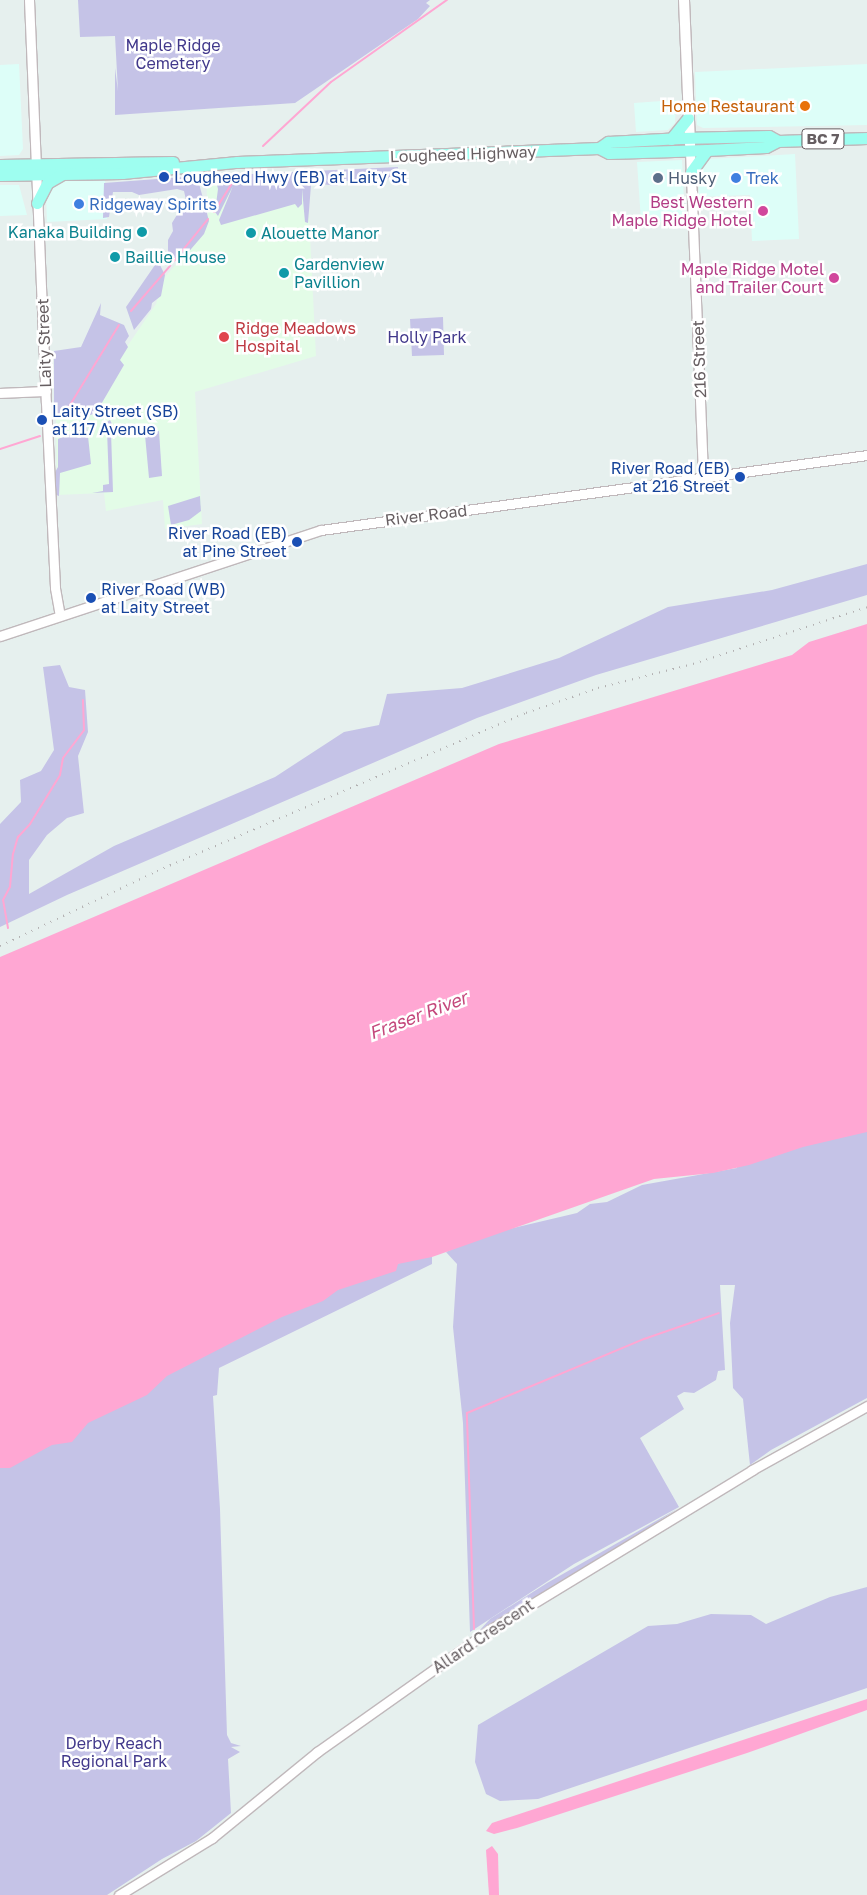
<!DOCTYPE html>
<style>
body{margin:0}
#map{position:relative;width:867px;height:1895px;overflow:hidden;background:#e6f0ee;font-family:"Golos Text",sans-serif}
div>[style]{position:absolute}
.commercial>*{inset:0;background:#ddfef8}
.medical>*{inset:0;background:#e3fce7}
.green>*{inset:0;background:#c5c3e7}
.water>*{inset:0;background:#ffa7d3}
.stream>*{height:2px;margin:-1px;padding:0 1px;transform-origin:1px;border-radius:1px;background:#ffa7d3}
.roads{filter:drop-shadow(1px 0 #c0b8bb) drop-shadow(-1px 0 #c0b8bb) drop-shadow(0 1px #c0b8bb) drop-shadow(0 -1px #c0b8bb)}
.tertiary>*{height:9px;margin:-4.5px;padding:0 4.5px;transform-origin:4.5px;border-radius:4.5px;background:#fff}
.secondary>*{height:10px;margin:-5px;padding:0 5px;transform-origin:5px;border-radius:5px;background:#fff}
.trunk>*{height:11px;margin:-5.5px;padding:0 5.5px;transform-origin:5.5px;border-radius:5.5px;background:#9efef0}
.rail>*{height:2px;margin-top:-1px;transform-origin:0;background:repeating-linear-gradient(90deg,#b2b0b1 0 1px,transparent 0 7px)}
.dots>*{width:14px;height:14px;translate:-50% -50%;box-sizing:border-box;border:2px solid #fff;border-radius:50%}
span{translate:-50% -50%;white-space:nowrap;text-align:center;line-height:1.15;-webkit-text-stroke:5px #fff;paint-order:stroke}
.shield-label span{padding:1px 4px;background:#fff;border:1px solid;border-radius:4px;-webkit-text-stroke-width:0}
.shield-label{font-size:15px;color:#665e61;font-weight:700}
.park-label{font-size:16px;color:#41388b}
.food-label{font-size:16px;color:#c56008}
.right{translate:-100% -50%;text-align:right}
.street-label{font-size:16px;color:#665e61}
.transit-label{font-size:16px;color:#164399}
.left{translate:0 -50%;text-align:left}
.service-label{font-size:16px;color:#4e5e75}
.shop-label{font-size:16px;color:#366cbe}
.hotel-label{font-size:16px;color:#b23c85}
.culture-label{font-size:16px;color:#0d838f}
.health-label{font-size:16px;color:#be3a42}
.water-label{font-size:18px;color:#c4487c;font-style:italic}
</style>
<div id="map">
<div class="commercial">
<div style="clip-path:polygon(19px 64px,23px 149px,19px 155px,0 156px,0 65px)"></div>
<div style="clip-path:polygon(867px 64px,867px 125px,703px 128px,697px 125px,695px 72px)"></div>
<div style="clip-path:polygon(676px 100px,675px 123px,668px 130px,636px 132px,634px 103px)"></div>
<div style="clip-path:polygon(795px 154px,799px 239px,752px 241px,750px 195px,699px 197px,698px 168px,707px 159px)"></div>
<div style="clip-path:polygon(682px 160px,685px 221px,641px 221px,637px 162px)"></div>
<div style="clip-path:polygon(105px 180px,107px 219px,47px 222px,46px 197px,54px 185px,62px 181px)"></div>
<div style="clip-path:polygon(0 185px,19px 185px,27px 215px,0 216px)"></div>
</div>
<div class="medical">
<div style="clip-path:polygon(307px 175px,316px 356px,195px 392px,202px 524px,165px 529px,163px 500px,106px 511px,104px 493px,57px 495px,56px 420px,103px 382px,156px 304px,162px 280px,189px 250px,208px 214px,206px 178px)"></div>
</div>
<div class="green">
<div style="clip-path:polygon(78px 0,430px 0,426px 3px,430px 6px,418px 19px,295px 103px,115px 115px,115px 68px,118px 91px,115px 36px,80px 37px)"></div>
<div style="clip-path:polygon(398px 167px,397px 173px,387px 179px,344px 181px,337px 186px,314px 183px,311px 185px,308px 223px,305px 222px,302px 189px,302px 204px,298px 208px,295px 204px,221px 225px,219px 220px,233px 186px,218px 216px,215px 212px,218px 189px,217px 185px,205px 185px,204px 180px,206px 176px)"></div>
<div style="clip-path:polygon(197px 176px,209px 221px,204px 234px,179px 263px,168px 256px,168px 240px,173px 231px,172px 223px,186px 200px,184px 191px,177px 189px,139px 195px,132px 192px,113px 192px,109px 217px,103px 218px,104px 183px)"></div>
<div style="clip-path:polygon(155px 265px,160px 265px,165px 275px,161px 296px,152px 303px,151px 309px,134px 330px,126px 307px)"></div>
<div style="clip-path:polygon(101px 303px,100px 315px,124px 325px,129px 336px,125px 342px,128px 347px,120px 360px,124px 365px,96px 413px,82px 418px,62px 418px,57px 415px,54px 406px,54px 351px,81px 347px)"></div>
<div style="clip-path:polygon(443px 317px,444px 355px,412px 356px,410px 319px)"></div>
<div style="clip-path:polygon(110px 420px,115px 430px,111px 432px,113px 492px,92px 493px,103px 491px,103px 485px,109px 484px,107px 430px,103px 430px,102px 425px)"></div>
<div style="clip-path:polygon(87px 427px,91px 464px,60px 473px,59px 496px,54px 494px,54px 474px,58px 467px,58px 439px)"></div>
<div style="clip-path:polygon(159px 431px,162px 476px,149px 478px,145px 435px)"></div>
<div style="clip-path:polygon(200px 496px,201px 511px,189px 520px,171px 525px,168px 506px)"></div>
<div style="clip-path:polygon(867px 564px,867px 595px,596px 675px,477px 718px,67px 895px,0 927px,0 824px,21px 802px,20px 780px,41px 771px,54px 750px,43px 667px,60px 665px,69px 687px,85px 690px,88px 732px,78px 756px,84px 813px,67px 818px,47px 835px,29px 860px,29px 894px,114px 846px,275px 777px,344px 732px,379px 725px,387px 694px,462px 688px,559px 658px,668px 607px,772px 590px)"></div>
<div style="clip-path:polygon(867px 1095px,867px 1398px,771px 1450px,750px 1465px,743px 1399px,733px 1388px,730px 1323px,735px 1285px,720px 1285px,725px 1370px,718px 1371px,716px 1380px,694px 1393px,684px 1392px,677px 1396px,684px 1409px,640px 1438px,679px 1507px,574px 1564px,470px 1632px,463px 1423px,453px 1327px,457px 1264px,446px 1252px,483px 1235px,577px 1213px,590px 1204px,607px 1202px,642px 1185px,737px 1168px,734px 1119px)"></div>
<div style="clip-path:polygon(420px 1257px,432px 1257px,432px 1264px,219px 1368px,217px 1395px,213px 1396px,220px 1509px,227px 1735px,231px 1743px,241px 1746px,231px 1747px,240px 1752px,228px 1759px,231px 1813px,196px 1841px,162px 1859px,107px 1895px,0 1895px,0 1461px,133px 1387px,383px 1268px)"></div>
<div style="clip-path:polygon(677px 1509px,632px 1539px,479px 1631px,490px 1619px,547px 1583px)"></div>
<div style="clip-path:polygon(867px 1587px,867px 1688px,538px 1799px,500px 1801px,486px 1794px,475px 1762px,478px 1725px,648px 1626px,677px 1624px,711px 1614px,751px 1615px,766px 1624px,830px 1597px)"></div>
</div>
<div class="water">
<div style="clip-path:polygon(867px 624px,867px 1132px,803px 1147px,749px 1165px,713px 1173px,654px 1179px,432px 1257px,398px 1264px,396px 1271px,338px 1290px,323px 1301px,282px 1317px,167px 1376px,147px 1395px,88px 1423px,72px 1442px,52px 1445px,10px 1468px,0 1468px,0 957px,499px 744px,792px 655px,809px 642px)"></div>
<div style="clip-path:polygon(867px 1699px,867px 1710px,747px 1753px,517px 1828px,494px 1834px,486px 1831px,492px 1823px)"></div>
<div style="clip-path:polygon(492px 1846px,498px 1854px,499px 1895px,489px 1895px,486px 1850px)"></div>
</div>
<div class="stream">
<div style="left:263px;top:146px;width:93px;rotate:-43.3deg"></div>
<div style="left:331px;top:82px;width:142px;rotate:-35.3deg"></div>
<div style="left:214px;top:212px;width:36px;rotate:-58deg"></div>
<div style="left:174px;top:261px;width:54px;rotate:-51deg"></div>
<div style="left:131px;top:311px;width:60px;rotate:-49.1deg"></div>
<div style="left:62px;top:418px;width:109px;rotate:-58.5deg"></div>
<div style="left:0;top:449px;width:42px;rotate:-18deg"></div>
<div style="left:8px;top:928px;width:28px;rotate:-100deg"></div>
<div style="left:3px;top:900px;width:15px;rotate:-62deg"></div>
<div style="left:10px;top:887px;width:33px;rotate:-85deg"></div>
<div style="left:13px;top:854px;width:18px;rotate:-74deg"></div>
<div style="left:18px;top:837px;width:18px;rotate:-47deg"></div>
<div style="left:30px;top:824px;width:57px;rotate:-58.5deg"></div>
<div style="left:60px;top:775px;width:17px;rotate:-80deg"></div>
<div style="left:63px;top:758px;width:35px;rotate:-53deg"></div>
<div style="left:84px;top:730px;width:30px;rotate:-92deg"></div>
<div style="left:474px;top:1629px;width:216px;rotate:-91.9deg"></div>
<div style="left:467px;top:1413px;width:192px;rotate:-22.7deg"></div>
<div style="left:644px;top:1339px;width:79px;rotate:-19.1deg"></div>
</div>
<div class="roads">
<div class="tertiary">
<div style="left:29px;top:0;width:403px;rotate:87.6deg"></div>
<div style="left:46px;top:403px;width:185px;rotate:87.2deg"></div>
<div style="left:55px;top:588px;width:27px;rotate:80deg"></div>
<div style="left:690px;top:151px;width:327px;rotate:87.7deg"></div>
<div style="left:0;top:393px;width:46px;rotate:-2.5deg"></div>
<div style="left:0;top:636px;width:338px;rotate:-18.3deg"></div>
<div style="left:321px;top:530px;width:551px;rotate:-7.82deg"></div>
<div style="left:119px;top:1895px;width:109px;rotate:-31.5deg"></div>
<div style="left:212px;top:1838px;width:136px;rotate:-39.3deg"></div>
<div style="left:317px;top:1752px;width:213px;rotate:-35.3deg"></div>
<div style="left:491px;top:1629px;width:306px;rotate:-31.3deg"></div>
<div style="left:752px;top:1470px;width:132px;rotate:-29.1deg"></div>
</div>
<div class="secondary">
<div style="left:684px;top:0;width:145px;rotate:87.6deg"></div>
</div>
<div class="trunk">
<div style="left:671px;top:139px;width:27px;rotate:-51deg"></div>
<div style="left:599px;top:148px;width:11px;rotate:-34deg"></div>
<div style="left:608px;top:142px;width:73px;rotate:-3.1deg"></div>
<div style="left:681px;top:138px;width:88px;rotate:-1.3deg"></div>
<div style="left:769px;top:136px;width:10px;rotate:29deg"></div>
<div style="left:0;top:165px;width:173px;rotate:-1deg"></div>
<div style="left:691px;top:172px;width:27px;rotate:-54deg"></div>
<div style="left:0;top:175px;width:122px;rotate:-0.9deg"></div>
<div style="left:122px;top:173px;width:116px;rotate:-5.5deg"></div>
<div style="left:237px;top:162px;width:362px;rotate:-2.2deg"></div>
<div style="left:599px;top:148px;width:11px;rotate:27deg"></div>
<div style="left:609px;top:153px;width:98px;rotate:-1.8deg"></div>
<div style="left:707px;top:150px;width:59px;rotate:-2.9deg"></div>
<div style="left:766px;top:147px;width:13px;rotate:-27deg"></div>
<div style="left:778px;top:141px;width:89px;rotate:-1.9deg"></div>
<div style="left:37px;top:203px;width:22px;rotate:-63deg"></div>
<div style="left:47px;top:183px;width:16px;rotate:-30deg"></div>
</div>
</div>
<div class="rail">
<div style="left:0;top:946px;width:174px;rotate:-25.5deg"></div>
<div style="left:157px;top:871px;width:401px;rotate:-23.2deg"></div>
<div style="left:526px;top:713px;width:76px;rotate:-19.1deg"></div>
<div style="left:598px;top:688px;width:98px;rotate:-14.2deg"></div>
<div style="left:693px;top:664px;width:183px;rotate:-18.1deg"></div>
</div>
<div class="dots">
<div style="left:805px;top:106px;background:#e8710a"></div>
<div style="left:164px;top:177px;background:#1a4fb4"></div>
<div style="left:658px;top:178px;background:#5c6f8a"></div>
<div style="left:736px;top:178px;background:#3f7fe0"></div>
<div style="left:79px;top:204px;background:#3f7fe0"></div>
<div style="left:763px;top:211px;background:#d1479c"></div>
<div style="left:142px;top:232px;background:#0f9aa8"></div>
<div style="left:251px;top:233px;background:#0f9aa8"></div>
<div style="left:115px;top:257px;background:#0f9aa8"></div>
<div style="left:284px;top:273px;background:#0f9aa8"></div>
<div style="left:834px;top:278px;background:#d1479c"></div>
<div style="left:224px;top:337px;background:#e0444e"></div>
<div style="left:42px;top:420px;background:#1a4fb4"></div>
<div style="left:740px;top:477px;background:#1a4fb4"></div>
<div style="left:297px;top:542px;background:#1a4fb4"></div>
<div style="left:91px;top:598px;background:#1a4fb4"></div>
</div>
<div class="shield-label">
<span style="left:823px;top:139px">BC 7</span>
</div>
<div class="park-label">
<span style="left:173px;top:54px">Maple Ridge<br>Cemetery</span>
<span style="left:427px;top:337px">Holly Park</span>
<span style="left:114px;top:1752px">Derby Reach<br>Regional Park</span>
</div>
<div class="food-label">
<span class="right" style="left:795px;top:106px">Home Restaurant</span>
</div>
<div class="street-label">
<span style="left:463px;top:154px;rotate:-2deg">Lougheed Highway</span>
<span style="left:44px;top:343px;rotate:-92deg">Laity Street</span>
<span style="left:699px;top:359px;rotate:-92deg">216 Street</span>
<span style="left:426px;top:515px;rotate:-7deg">River Road</span>
<span style="left:483px;top:1636px;rotate:-34deg">Allard Crescent</span>
</div>
<div class="transit-label">
<span class="left" style="left:174px;top:177px">Lougheed Hwy (EB) at Laity St</span>
<span class="left" style="left:52px;top:420px">Laity Street (SB)<br>at 117 Avenue</span>
<span class="right" style="left:730px;top:477px">River Road (EB)<br>at 216 Street</span>
<span class="right" style="left:287px;top:542px">River Road (EB)<br>at Pine Street</span>
<span class="left" style="left:101px;top:598px">River Road (WB)<br>at Laity Street</span>
</div>
<div class="service-label">
<span class="left" style="left:668px;top:178px">Husky</span>
</div>
<div class="shop-label">
<span class="left" style="left:746px;top:178px">Trek</span>
<span class="left" style="left:89px;top:204px">Ridgeway Spirits</span>
</div>
<div class="hotel-label">
<span class="right" style="left:753px;top:211px">Best Western<br>Maple Ridge Hotel</span>
<span class="right" style="left:824px;top:278px">Maple Ridge Motel<br>and Trailer Court</span>
</div>
<div class="culture-label">
<span class="right" style="left:132px;top:232px">Kanaka Building</span>
<span class="left" style="left:261px;top:233px">Alouette Manor</span>
<span class="left" style="left:125px;top:257px">Baillie House</span>
<span class="left" style="left:294px;top:273px">Gardenview<br>Pavillion</span>
</div>
<div class="health-label">
<span class="left" style="left:235px;top:337px">Ridge Meadows<br>Hospital</span>
</div>
<div class="water-label">
<span style="left:418px;top:1015px;rotate:-21deg">Fraser River</span>
</div>
</div>
